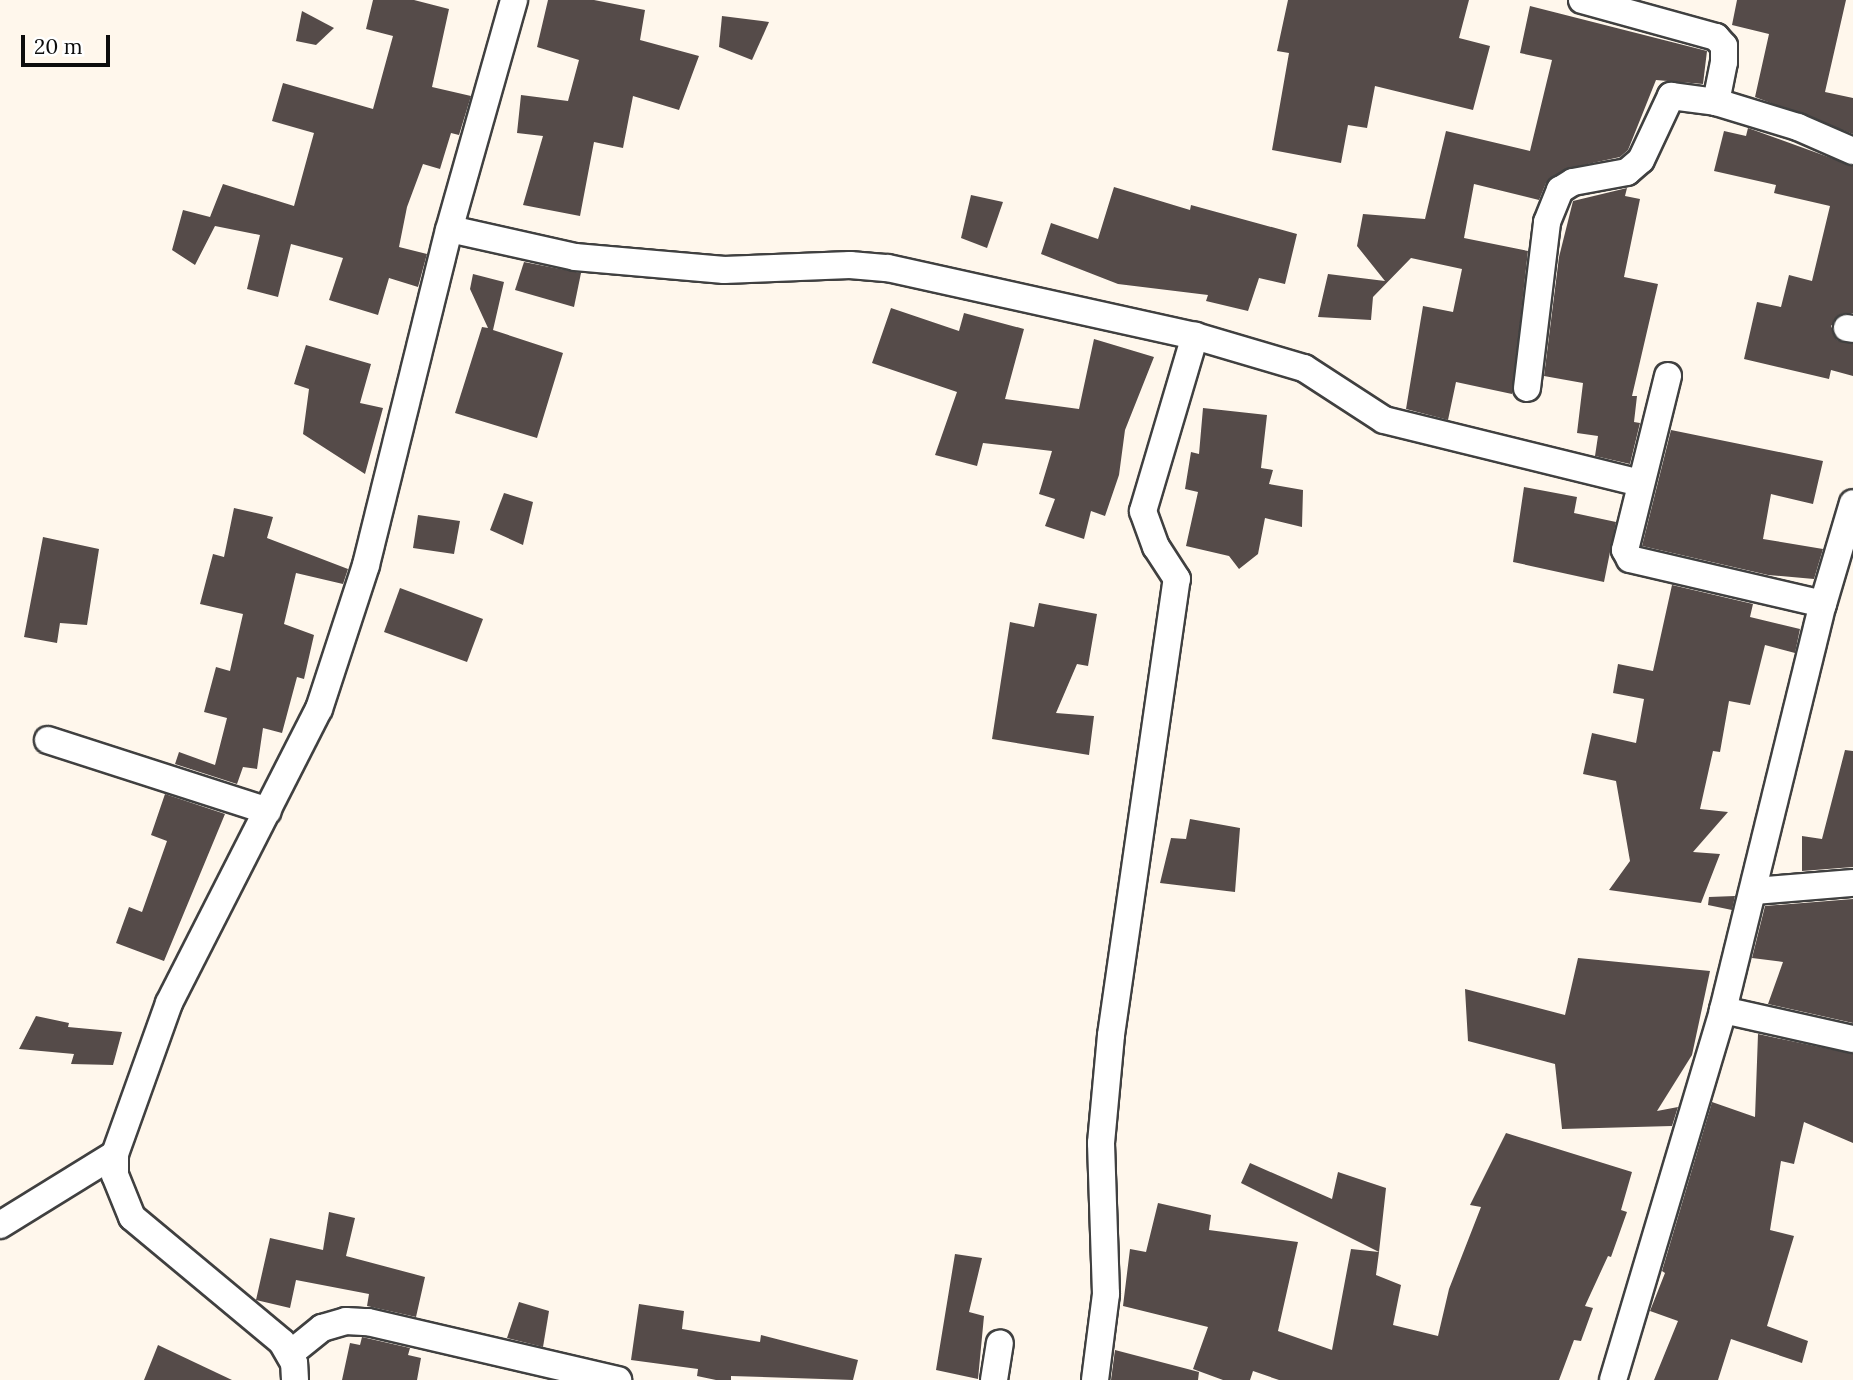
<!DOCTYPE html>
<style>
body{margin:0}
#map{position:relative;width:1853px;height:1380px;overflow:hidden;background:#fff7ec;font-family:Lora,serif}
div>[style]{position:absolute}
.building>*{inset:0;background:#554b49}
.roads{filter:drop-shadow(2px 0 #404040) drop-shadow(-2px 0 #404040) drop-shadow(0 2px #404040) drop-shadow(0 -2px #404040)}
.minor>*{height:26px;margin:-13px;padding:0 13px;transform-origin:13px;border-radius:13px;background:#fff}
span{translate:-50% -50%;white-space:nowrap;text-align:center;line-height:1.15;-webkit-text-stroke:7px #fff;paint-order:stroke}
.scale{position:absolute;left:21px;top:35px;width:89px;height:32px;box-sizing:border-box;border:4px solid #0d0d0d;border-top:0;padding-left:9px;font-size:21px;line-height:24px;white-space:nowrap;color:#0d0d0d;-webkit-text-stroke:5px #fff;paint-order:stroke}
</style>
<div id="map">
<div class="building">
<div style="clip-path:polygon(373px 0,414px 0,449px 9px,432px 87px,471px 96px,459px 135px,451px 133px,440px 169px,423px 164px,407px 207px,399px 247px,427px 254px,418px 287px,389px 278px,378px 315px,329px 300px,343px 258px,291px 244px,278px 297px,247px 289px,260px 235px,215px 226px,195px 265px,172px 250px,183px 210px,210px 217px,223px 184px,294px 206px,314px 133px,272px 121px,283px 83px,373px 109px,393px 36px,366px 29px)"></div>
<div style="clip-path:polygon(548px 0,594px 0,645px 10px,640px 40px,699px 56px,679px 110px,633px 96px,623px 148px,594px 142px,580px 216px,523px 205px,543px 136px,517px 133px,521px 95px,568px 101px,579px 60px,537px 47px)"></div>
<div style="clip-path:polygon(1288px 0,1469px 0,1459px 38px,1490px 46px,1473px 110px,1375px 86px,1367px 128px,1348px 125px,1341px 163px,1272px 150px,1289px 53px,1277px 51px)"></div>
<div style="clip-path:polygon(1737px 0,1846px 0,1825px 92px,1853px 98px,1853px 134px,1755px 97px,1769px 34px,1732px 25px)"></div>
<div style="clip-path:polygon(1530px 6px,1707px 51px,1703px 84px,1656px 80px,1628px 150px,1620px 157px,1565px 169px,1546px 183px,1539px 200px,1474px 184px,1464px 238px,1528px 251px,1512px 394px,1456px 382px,1448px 420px,1406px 409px,1423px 306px,1453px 312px,1462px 269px,1411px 258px,1373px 297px,1371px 320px,1318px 317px,1328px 274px,1385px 281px,1357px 246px,1363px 214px,1425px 219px,1446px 131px,1530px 151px,1552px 60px,1520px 53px)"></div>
<div style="clip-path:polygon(302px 11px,334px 28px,316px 45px,296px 41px)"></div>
<div style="clip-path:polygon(722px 16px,769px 22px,752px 60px,719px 47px)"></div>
<div style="clip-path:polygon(1748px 128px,1853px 166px,1853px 313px,1841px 314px,1831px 326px,1837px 340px,1853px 344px,1853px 376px,1831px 370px,1829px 379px,1744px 359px,1757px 302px,1781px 307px,1789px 275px,1812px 281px,1830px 206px,1774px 193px,1776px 185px,1714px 171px,1724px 131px,1746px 136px)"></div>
<div style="clip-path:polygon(1114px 187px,1190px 210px,1191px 205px,1297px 234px,1285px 284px,1259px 278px,1248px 311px,1206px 301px,1208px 295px,1118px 284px,1041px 254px,1051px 223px,1098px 239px)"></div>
<div style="clip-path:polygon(1627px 188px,1625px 196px,1640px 199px,1624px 277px,1658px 284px,1632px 396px,1637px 396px,1634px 422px,1640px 423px,1630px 464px,1595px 456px,1598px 436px,1577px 433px,1583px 383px,1544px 376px,1559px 257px,1573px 201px)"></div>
<div style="clip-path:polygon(971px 195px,1003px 202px,987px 248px,961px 238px)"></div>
<div style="clip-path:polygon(524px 262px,581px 273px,574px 307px,515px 290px)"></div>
<div style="clip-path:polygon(473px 274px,504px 282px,493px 330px,563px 353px,537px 438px,455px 413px,482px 327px,488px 328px,470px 289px)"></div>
<div style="clip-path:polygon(891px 308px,959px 331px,964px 313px,1024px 329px,1005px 399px,1079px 409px,1094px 339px,1154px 357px,1125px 430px,1119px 475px,1105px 516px,1091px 511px,1084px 539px,1045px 526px,1055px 499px,1039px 494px,1052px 451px,983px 443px,977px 466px,935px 455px,957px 392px,872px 363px)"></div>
<div style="clip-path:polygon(306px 345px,371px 364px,360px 403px,383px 408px,365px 474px,303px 434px,309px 389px,294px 384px)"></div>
<div style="clip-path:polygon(1203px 408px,1267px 415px,1261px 468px,1273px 470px,1269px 484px,1303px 490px,1302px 527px,1265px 518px,1258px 554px,1239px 569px,1229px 556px,1186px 546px,1198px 492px,1185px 489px,1191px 452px,1199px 454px)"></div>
<div style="clip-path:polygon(1671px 430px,1823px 461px,1813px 504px,1771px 494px,1763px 539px,1823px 549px,1814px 579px,1768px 575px,1642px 546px)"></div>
<div style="clip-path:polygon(1524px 487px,1577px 497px,1574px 513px,1616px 522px,1604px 582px,1513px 562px)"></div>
<div style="clip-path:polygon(504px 493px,533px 502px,523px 545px,490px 530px)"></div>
<div style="clip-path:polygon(234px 508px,273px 517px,267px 538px,348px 569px,343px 584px,296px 573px,284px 624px,314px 635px,304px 679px,297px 677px,282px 733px,263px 728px,257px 769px,243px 767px,237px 784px,175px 764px,179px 752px,215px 765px,227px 718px,204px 712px,216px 667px,230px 671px,243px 614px,200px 604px,213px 554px,224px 557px)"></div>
<div style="clip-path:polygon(418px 515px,460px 521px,454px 554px,413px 548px)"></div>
<div style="clip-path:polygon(43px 537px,99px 549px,87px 625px,60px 623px,57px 643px,24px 637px)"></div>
<div style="clip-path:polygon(1672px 585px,1753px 604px,1750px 617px,1800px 629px,1795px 653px,1765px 645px,1750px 705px,1729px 701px,1720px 752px,1713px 751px,1700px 809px,1728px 812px,1693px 852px,1720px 854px,1701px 903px,1609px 890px,1630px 861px,1616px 781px,1583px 774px,1592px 733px,1636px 743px,1644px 699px,1613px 693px,1618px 664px,1653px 671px)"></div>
<div style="clip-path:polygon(400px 588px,483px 619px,467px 662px,384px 632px)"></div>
<div style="clip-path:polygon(1039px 603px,1097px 614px,1088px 666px,1077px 664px,1056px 713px,1094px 716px,1089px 755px,992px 739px,1010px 622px,1034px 627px)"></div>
<div style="clip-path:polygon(1845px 750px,1853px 751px,1853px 867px,1802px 871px,1802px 836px,1822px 839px)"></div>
<div style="clip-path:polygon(165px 794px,225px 814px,164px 961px,116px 943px,129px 907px,142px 912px,167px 841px,151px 835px)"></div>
<div style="clip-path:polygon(1190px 819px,1240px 828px,1235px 892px,1160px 883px,1171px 838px,1186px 839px)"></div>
<div style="clip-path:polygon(1735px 896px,1732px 910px,1708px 905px,1709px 897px)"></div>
<div style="clip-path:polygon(1853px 899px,1853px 1023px,1768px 1004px,1783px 962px,1752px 958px,1765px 906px)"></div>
<div style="clip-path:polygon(1578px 958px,1710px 971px,1692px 1055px,1657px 1111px,1678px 1107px,1672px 1126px,1562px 1129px,1555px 1064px,1468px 1041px,1465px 989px,1565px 1015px)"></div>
<div style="clip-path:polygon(36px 1016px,69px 1023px,68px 1027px,122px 1032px,113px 1065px,71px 1064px,74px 1054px,19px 1049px)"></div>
<div style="clip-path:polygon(1758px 1034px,1853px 1054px,1853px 1143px,1804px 1122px,1794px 1164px,1781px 1161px,1770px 1230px,1794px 1236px,1767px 1326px,1808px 1341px,1802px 1363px,1731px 1339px,1718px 1380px,1654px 1380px,1678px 1321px,1650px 1311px,1665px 1273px,1662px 1271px,1712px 1102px,1755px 1117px)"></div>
<div style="clip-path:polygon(1506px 1133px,1632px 1172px,1621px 1210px,1627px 1212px,1611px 1257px,1608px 1256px,1585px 1306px,1593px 1308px,1581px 1341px,1574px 1340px,1559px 1380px,1279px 1380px,1253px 1371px,1250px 1380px,1223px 1380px,1193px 1369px,1208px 1327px,1123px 1306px,1130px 1249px,1146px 1252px,1158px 1203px,1211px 1215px,1209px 1230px,1298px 1242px,1278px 1331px,1332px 1350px,1351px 1249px,1379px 1252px,1376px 1275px,1401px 1285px,1393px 1325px,1438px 1336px,1449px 1289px,1481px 1207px,1470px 1205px)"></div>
<div style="clip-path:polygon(1250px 1163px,1332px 1199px,1338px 1172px,1386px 1188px,1379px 1252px,1241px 1183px)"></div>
<div style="clip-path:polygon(329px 1212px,355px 1218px,346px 1256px,425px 1277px,416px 1317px,367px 1306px,369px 1294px,296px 1280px,290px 1308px,256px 1300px,270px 1238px,323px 1250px)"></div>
<div style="clip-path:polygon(955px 1254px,982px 1258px,969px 1312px,984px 1316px,978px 1379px,936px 1370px)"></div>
<div style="clip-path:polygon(519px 1302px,549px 1311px,543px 1347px,507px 1338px)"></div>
<div style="clip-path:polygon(639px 1304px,684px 1311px,682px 1329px,760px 1342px,761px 1335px,858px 1360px,853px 1380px,731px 1376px,731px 1380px,716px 1380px,697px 1376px,698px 1369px,631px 1360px)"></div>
<div style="clip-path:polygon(362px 1337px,410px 1348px,408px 1355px,421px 1358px,417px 1380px,342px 1380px,350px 1343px,360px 1345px)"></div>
<div style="clip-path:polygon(158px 1345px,232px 1380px,144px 1380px)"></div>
<div style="clip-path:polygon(1115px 1350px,1199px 1372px,1198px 1380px,1111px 1380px)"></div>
</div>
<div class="roads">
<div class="minor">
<div style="left:1582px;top:0;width:139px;rotate:15.4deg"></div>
<div style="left:1716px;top:37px;width:12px;rotate:48deg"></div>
<div style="left:1724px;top:46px;width:16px;rotate:90deg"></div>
<div style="left:1724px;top:62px;width:41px;rotate:101.3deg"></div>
<div style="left:1716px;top:102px;width:86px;rotate:17deg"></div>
<div style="left:1798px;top:127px;width:60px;rotate:23.6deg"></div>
<div style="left:450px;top:229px;width:128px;rotate:12.6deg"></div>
<div style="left:575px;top:257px;width:150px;rotate:5deg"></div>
<div style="left:724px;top:270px;width:126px;rotate:-2.3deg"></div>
<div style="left:850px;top:265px;width:38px;rotate:5deg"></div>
<div style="left:888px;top:268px;width:314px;rotate:12.5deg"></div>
<div style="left:1195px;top:336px;width:114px;rotate:16.4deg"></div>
<div style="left:1304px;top:368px;width:95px;rotate:33deg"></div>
<div style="left:1384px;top:420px;width:264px;rotate:13.8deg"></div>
<div style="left:1847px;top:328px;width:6px;rotate:9deg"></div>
<div style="left:1668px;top:376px;width:179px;rotate:103.9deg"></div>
<div style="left:1625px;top:550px;width:10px;rotate:61deg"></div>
<div style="left:1630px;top:559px;width:198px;rotate:13.1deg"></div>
<div style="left:1527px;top:388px;width:167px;rotate:-83.1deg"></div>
<div style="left:1547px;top:222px;width:35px;rotate:-68deg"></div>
<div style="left:1560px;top:190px;width:15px;rotate:-32deg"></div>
<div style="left:1573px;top:182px;width:55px;rotate:-10.5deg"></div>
<div style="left:1627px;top:172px;width:18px;rotate:-41deg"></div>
<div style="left:1641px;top:160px;width:71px;rotate:-64.9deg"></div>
<div style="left:1671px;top:96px;width:45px;rotate:7.6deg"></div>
<div style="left:48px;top:740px;width:231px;rotate:17.9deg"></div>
<div style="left:1755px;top:891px;width:98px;rotate:-4.7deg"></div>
<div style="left:1723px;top:1010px;width:133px;rotate:12.6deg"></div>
<div style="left:0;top:1225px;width:135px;rotate:-31.7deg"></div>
<div style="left:291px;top:1353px;width:40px;rotate:-39deg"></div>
<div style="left:322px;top:1328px;width:25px;rotate:-16deg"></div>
<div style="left:346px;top:1321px;width:22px;rotate:3deg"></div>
<div style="left:368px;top:1322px;width:257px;rotate:13.1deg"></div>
<div style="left:295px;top:1380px;width:17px;rotate:-93deg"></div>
<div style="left:294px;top:1363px;width:24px;rotate:-120deg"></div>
<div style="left:282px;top:1342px;width:195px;rotate:-140.2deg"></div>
<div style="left:132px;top:1217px;width:45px;rotate:-112deg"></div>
<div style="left:115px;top:1175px;width:21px;rotate:-90deg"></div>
<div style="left:115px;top:1154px;width:160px;rotate:-70.3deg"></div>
<div style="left:169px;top:1003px;width:330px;rotate:-63deg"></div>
<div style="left:319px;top:709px;width:151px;rotate:-71.9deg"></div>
<div style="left:366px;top:565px;width:345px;rotate:-76.1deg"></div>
<div style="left:449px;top:230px;width:239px;rotate:-74.2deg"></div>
<div style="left:994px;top:1380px;width:37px;rotate:-81deg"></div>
<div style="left:1095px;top:1380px;width:87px;rotate:-82.7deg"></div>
<div style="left:1106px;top:1294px;width:151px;rotate:-91.9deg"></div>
<div style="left:1101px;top:1143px;width:108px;rotate:-84.7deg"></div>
<div style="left:1111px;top:1035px;width:461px;rotate:-81.8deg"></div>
<div style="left:1177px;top:579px;width:38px;rotate:-123deg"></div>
<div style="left:1156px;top:547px;width:38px;rotate:-110deg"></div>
<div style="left:1143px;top:511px;width:183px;rotate:-73.5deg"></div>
<div style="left:1613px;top:1380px;width:386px;rotate:-73.4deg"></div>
<div style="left:1723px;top:1010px;width:418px;rotate:-76.2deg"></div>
<div style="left:1823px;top:604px;width:105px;rotate:-73.5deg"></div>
</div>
</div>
<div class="scale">20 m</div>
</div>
